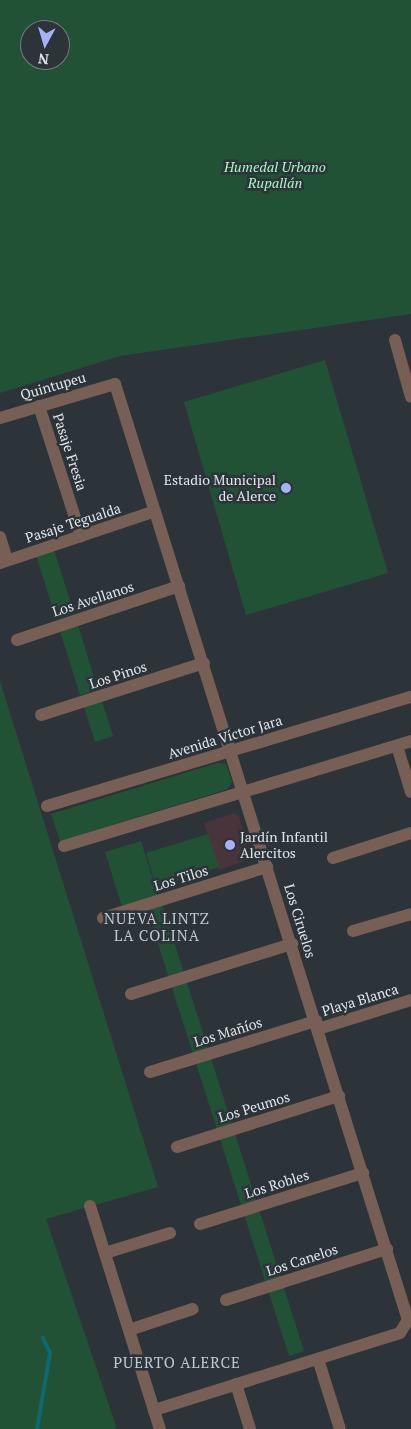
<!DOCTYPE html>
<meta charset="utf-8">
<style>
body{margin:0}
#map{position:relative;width:411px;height:1429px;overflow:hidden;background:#2c343a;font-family:"PT Serif",serif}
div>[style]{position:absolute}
.education>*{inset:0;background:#48343a}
.green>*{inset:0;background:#215235}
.stream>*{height:4px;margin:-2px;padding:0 2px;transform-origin:2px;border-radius:2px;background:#0d6971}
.minor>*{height:12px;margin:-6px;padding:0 6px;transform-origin:6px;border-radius:6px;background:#785f56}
.dots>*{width:14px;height:14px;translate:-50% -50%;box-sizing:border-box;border:2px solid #2c343a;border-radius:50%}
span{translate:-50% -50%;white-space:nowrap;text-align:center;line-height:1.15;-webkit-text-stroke:5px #2c343a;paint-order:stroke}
.park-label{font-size:14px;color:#a9fac5;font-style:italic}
.street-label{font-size:14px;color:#e1e6ea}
.poi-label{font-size:14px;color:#e1e6ea}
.right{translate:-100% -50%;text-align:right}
.left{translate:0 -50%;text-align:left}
.neighbourhood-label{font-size:15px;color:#c0c8d1;letter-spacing:1px}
.north{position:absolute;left:20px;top:20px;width:50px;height:50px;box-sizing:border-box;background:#2c343a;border:1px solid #747b80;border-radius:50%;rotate:186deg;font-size:14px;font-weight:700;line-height:20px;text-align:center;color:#e1e6ea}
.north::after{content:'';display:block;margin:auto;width:18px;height:22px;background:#a8b0fc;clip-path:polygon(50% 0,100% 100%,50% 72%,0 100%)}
</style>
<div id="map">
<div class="education">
<div style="clip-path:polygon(234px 813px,239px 816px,251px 859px,219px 870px,204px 823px)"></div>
</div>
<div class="green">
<div style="clip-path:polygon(evenodd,0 0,411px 0,411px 314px,120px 356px,0 393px,0 0,30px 30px,60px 30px,60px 60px,30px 60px,30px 30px)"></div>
<div style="clip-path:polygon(325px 360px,388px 573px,246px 615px,184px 402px)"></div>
<div style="clip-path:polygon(54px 550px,74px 613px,56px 619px,36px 555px)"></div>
<div style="clip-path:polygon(78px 625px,98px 690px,80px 695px,60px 631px)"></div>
<div style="clip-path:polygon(0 681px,158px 1187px,46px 1219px,117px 1429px,0 1429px)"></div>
<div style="clip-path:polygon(102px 701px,113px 736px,95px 742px,84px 707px)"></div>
<div style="clip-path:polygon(217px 763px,226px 764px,232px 782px,228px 789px,60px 841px,51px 814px)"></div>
<div style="clip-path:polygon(208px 834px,219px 867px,156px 887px,146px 853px)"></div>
<div style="clip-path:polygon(141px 841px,158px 896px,122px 907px,105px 852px)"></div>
<div style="clip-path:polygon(162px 904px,304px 1351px,289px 1356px,147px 909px)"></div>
</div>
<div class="stream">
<div style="left:37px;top:1429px;width:77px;rotate:-80.3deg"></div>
<div style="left:50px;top:1353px;width:17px;rotate:-115deg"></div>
</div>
<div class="minor">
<div style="left:395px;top:340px;width:59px;rotate:74.3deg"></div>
<div style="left:39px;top:406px;width:137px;rotate:72.1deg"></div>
<div style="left:0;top:418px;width:120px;rotate:-16.5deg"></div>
<div style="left:115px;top:384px;width:981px;rotate:72.62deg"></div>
<div style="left:408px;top:1320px;width:15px;rotate:122deg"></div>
<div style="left:400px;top:1333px;width:258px;rotate:162.6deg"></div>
<div style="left:0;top:537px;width:24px;rotate:73deg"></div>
<div style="left:0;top:563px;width:163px;rotate:-18.5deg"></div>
<div style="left:17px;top:640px;width:171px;rotate:-18.4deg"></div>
<div style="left:41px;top:715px;width:171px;rotate:-17.7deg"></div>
<div style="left:397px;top:746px;width:48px;rotate:73.1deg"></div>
<div style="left:47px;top:806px;width:380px;rotate:-16.7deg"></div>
<div style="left:64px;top:846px;width:363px;rotate:-16.8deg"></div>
<div style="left:333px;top:858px;width:82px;rotate:-17.8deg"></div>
<div style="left:103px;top:918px;width:172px;rotate:-17.3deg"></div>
<div style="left:353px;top:931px;width:60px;rotate:-16.3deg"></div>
<div style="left:131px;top:994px;width:169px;rotate:-17.3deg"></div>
<div style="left:318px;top:1029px;width:97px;rotate:-17.3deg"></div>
<div style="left:150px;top:1072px;width:174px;rotate:-17.1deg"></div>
<div style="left:177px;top:1147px;width:170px;rotate:-17.5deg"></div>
<div style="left:90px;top:1206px;width:234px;rotate:72.6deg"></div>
<div style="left:200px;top:1224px;width:171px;rotate:-17.4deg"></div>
<div style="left:105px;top:1253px;width:68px;rotate:-17.1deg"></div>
<div style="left:226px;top:1300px;width:169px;rotate:-17.6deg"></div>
<div style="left:129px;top:1330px;width:67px;rotate:-18.2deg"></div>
<div style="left:318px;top:1359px;width:73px;rotate:72.6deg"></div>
<div style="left:236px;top:1384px;width:47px;rotate:72.7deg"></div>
</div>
<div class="dots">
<div style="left:286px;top:488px;background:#a8b0fc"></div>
<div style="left:230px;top:845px;background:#a8b0fc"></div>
</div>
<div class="park-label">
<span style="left:275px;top:175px">Humedal Urbano<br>Rupallán</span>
</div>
<div class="street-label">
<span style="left:53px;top:386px;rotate:-16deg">Quintupeu</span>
<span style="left:70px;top:452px;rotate:72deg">Pasaje Fresia</span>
<span style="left:73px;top:523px;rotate:-18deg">Pasaje Tegualda</span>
<span style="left:93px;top:599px;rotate:-18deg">Los Avellanos</span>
<span style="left:118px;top:675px;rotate:-18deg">Los Pinos</span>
<span style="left:225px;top:737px;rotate:-17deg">Avenida Víctor Jara</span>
<span style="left:181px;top:878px;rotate:-17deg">Los Tilos</span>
<span style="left:300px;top:921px;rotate:73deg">Los Ciruelos</span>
<span style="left:360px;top:1000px;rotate:-17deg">Playa Blanca</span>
<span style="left:228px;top:1032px;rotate:-17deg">Los Mañíos</span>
<span style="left:254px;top:1107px;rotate:-17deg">Los Peumos</span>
<span style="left:277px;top:1184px;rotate:-17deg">Los Robles</span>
<span style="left:302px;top:1260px;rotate:-18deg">Los Canelos</span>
</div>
<div class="poi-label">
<span class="right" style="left:276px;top:488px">Estadio Municipal<br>de Alerce</span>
<span class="left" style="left:240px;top:845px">Jardín Infantil<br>Alercitos</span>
</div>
<div class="neighbourhood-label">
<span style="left:157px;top:927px">NUEVA LINTZ<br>LA COLINA</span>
<span style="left:177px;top:1363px">PUERTO ALERCE</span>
</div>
<div class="north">N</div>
</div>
